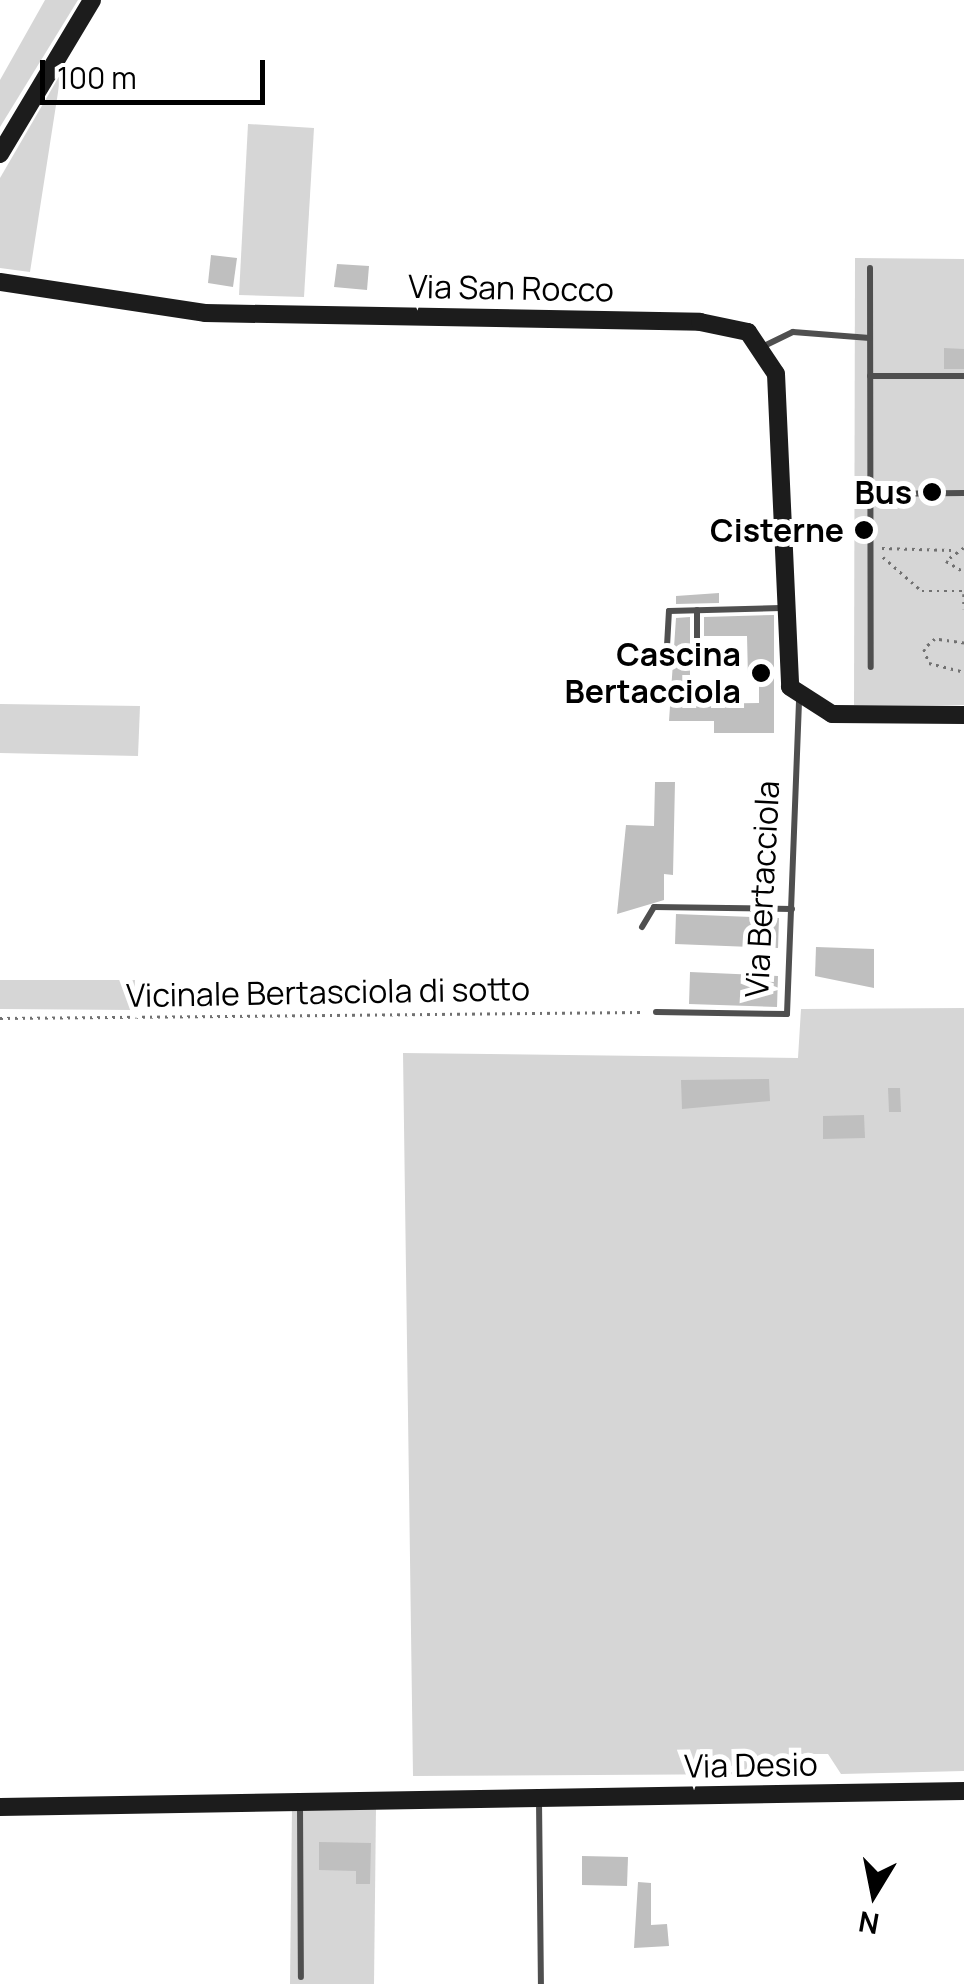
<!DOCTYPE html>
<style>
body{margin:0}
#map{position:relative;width:964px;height:1984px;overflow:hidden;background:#fff;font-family:Manrope,sans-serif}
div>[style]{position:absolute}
.green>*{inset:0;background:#d6d6d6}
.building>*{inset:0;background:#bfbfbf}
.path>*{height:2.5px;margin-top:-1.25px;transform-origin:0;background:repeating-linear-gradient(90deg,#717171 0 2.5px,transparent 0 7.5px)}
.lane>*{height:6px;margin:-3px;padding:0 3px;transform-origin:3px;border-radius:3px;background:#4f4f4f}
.secondary>*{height:18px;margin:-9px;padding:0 9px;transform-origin:9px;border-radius:9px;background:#1c1c1c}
.dots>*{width:28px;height:28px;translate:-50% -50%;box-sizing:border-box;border:5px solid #fff;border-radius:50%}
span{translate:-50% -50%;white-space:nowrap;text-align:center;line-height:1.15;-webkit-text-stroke:10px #fff;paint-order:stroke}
.street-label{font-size:32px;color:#000}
.poi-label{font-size:32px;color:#000;font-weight:700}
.right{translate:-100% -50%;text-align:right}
.north{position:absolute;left:824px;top:1844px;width:100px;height:100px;-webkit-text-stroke:8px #fff;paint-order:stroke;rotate:190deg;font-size:28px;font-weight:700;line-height:40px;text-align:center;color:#000}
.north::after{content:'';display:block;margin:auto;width:35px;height:45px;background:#000;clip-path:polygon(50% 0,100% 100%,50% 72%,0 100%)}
.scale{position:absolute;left:40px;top:60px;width:225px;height:45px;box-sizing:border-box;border:5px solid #000;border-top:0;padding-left:12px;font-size:30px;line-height:35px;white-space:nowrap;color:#000;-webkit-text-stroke:8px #fff;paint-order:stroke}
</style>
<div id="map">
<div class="green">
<div style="clip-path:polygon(45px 0,78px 0,0 127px,0 80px)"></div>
<div style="clip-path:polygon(61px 73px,30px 272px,0 268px,0 178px)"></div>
<div style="clip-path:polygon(248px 124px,314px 128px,304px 297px,239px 295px)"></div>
<div style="clip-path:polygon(855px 258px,964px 259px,964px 705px,854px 705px)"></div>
<div style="clip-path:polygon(0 704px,140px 706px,138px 756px,0 753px)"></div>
<div style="clip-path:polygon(0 980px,135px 980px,134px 1010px,0 1009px)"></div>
<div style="clip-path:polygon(964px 1008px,964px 1771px,841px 1774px,828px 1754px,801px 1754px,787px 1774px,413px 1776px,403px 1053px,798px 1058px,801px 1009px)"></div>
<div style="clip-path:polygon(376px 1807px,374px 1984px,290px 1984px,292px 1808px)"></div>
</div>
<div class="building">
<div style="clip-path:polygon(211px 255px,237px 258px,233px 287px,208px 283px)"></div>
<div style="clip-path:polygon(337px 264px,369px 266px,367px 290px,334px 287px)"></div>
<div style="clip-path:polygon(944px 348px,964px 349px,964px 369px,944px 369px)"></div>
<div style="clip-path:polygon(719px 593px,719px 603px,676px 604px,676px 596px)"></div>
<div style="clip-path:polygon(774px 615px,774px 733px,714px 733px,714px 721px,669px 721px,676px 618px,690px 617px,690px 704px,759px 703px,759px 678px,748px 678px,747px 636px,704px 636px,704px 617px)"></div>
<div style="clip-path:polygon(655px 782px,675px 782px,673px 875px,664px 874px,664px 900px,617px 914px,626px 825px,654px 826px)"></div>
<div style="clip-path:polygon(676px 914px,779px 918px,778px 948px,675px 944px)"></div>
<div style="clip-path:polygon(816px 947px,874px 949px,874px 988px,815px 976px)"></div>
<div style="clip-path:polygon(690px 972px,778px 976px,777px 1007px,689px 1004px)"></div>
<div style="clip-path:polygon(769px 1079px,770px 1101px,682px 1109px,681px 1080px)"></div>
<div style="clip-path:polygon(888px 1088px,900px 1088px,901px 1112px,889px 1112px)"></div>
<div style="clip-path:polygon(864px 1115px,865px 1138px,823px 1139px,823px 1116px)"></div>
<div style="clip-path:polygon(319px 1842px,371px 1843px,370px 1884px,356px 1884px,356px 1871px,319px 1870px)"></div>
<div style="clip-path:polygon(582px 1856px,628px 1857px,627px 1886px,582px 1885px)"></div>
<div style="clip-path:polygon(638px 1882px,651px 1883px,651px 1925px,667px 1924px,669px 1946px,634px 1948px)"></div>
</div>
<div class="path">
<div style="left:882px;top:548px;width:69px;rotate:1.7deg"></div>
<div style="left:964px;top:548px;width:22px;rotate:144deg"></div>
<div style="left:946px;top:561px;width:21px;rotate:31deg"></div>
<div style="left:883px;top:557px;width:52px;rotate:41.1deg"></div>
<div style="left:922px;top:591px;width:42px"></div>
<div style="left:964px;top:594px;width:15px;rotate:90deg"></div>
<div style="left:964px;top:643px;width:29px;rotate:-172deg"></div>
<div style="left:935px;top:639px;width:15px;rotate:138deg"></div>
<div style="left:924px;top:649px;width:15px;rotate:70deg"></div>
<div style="left:929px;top:663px;width:36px;rotate:14deg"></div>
<div style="left:0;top:1018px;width:643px;rotate:-0.53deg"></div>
</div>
<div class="lane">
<div style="left:870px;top:268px;width:399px;rotate:89.9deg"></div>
<div style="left:764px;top:346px;width:32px;rotate:-26deg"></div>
<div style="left:793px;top:332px;width:77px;rotate:4.5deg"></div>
<div style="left:870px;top:376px;width:94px"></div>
<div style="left:871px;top:494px;width:93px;rotate:-0.6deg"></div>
<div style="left:697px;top:610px;width:50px;rotate:90deg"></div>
<div style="left:666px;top:664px;width:53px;rotate:-86.8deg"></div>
<div style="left:669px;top:611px;width:112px;rotate:-1.5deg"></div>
<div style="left:642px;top:927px;width:23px;rotate:-59deg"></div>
<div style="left:654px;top:907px;width:138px;rotate:0.8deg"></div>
<div style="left:656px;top:1012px;width:131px;rotate:0.9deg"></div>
<div style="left:787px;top:1014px;width:315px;rotate:-87.8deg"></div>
<div style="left:539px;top:1800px;width:184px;rotate:89.4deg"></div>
<div style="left:300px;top:1806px;width:171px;rotate:89.7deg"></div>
</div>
<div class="secondary">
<div style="left:0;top:154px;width:179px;rotate:-59.1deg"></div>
<div style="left:0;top:282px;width:207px;rotate:8.6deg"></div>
<div style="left:205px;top:313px;width:495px;rotate:1deg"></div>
<div style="left:700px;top:322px;width:49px;rotate:11.8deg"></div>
<div style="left:748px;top:332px;width:50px;rotate:56.3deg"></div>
<div style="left:776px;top:374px;width:313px;rotate:87.4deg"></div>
<div style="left:790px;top:687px;width:50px;rotate:32.7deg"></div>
<div style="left:832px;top:714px;width:132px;rotate:0.4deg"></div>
<div style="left:0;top:1807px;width:964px;rotate:-0.95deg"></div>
</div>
<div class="dots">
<div style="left:932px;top:492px;background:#000"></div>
<div style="left:864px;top:530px;background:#000"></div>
<div style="left:761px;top:673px;background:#000"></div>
</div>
<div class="street-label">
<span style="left:511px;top:288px;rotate:1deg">Via San Rocco</span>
<span style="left:762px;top:889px;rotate:-87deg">Via Bertacciola</span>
<span style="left:328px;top:992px;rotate:-1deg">Vicinale Bertasciola di sotto</span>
<span style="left:751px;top:1765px;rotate:-1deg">Via Desio</span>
</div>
<div class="poi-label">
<span class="right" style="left:912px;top:492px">Bus</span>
<span class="right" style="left:844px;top:530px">Cisterne</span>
<span class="right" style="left:741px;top:673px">Cascina<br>Bertacciola</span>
</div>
<div class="north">N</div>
<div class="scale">100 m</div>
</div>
